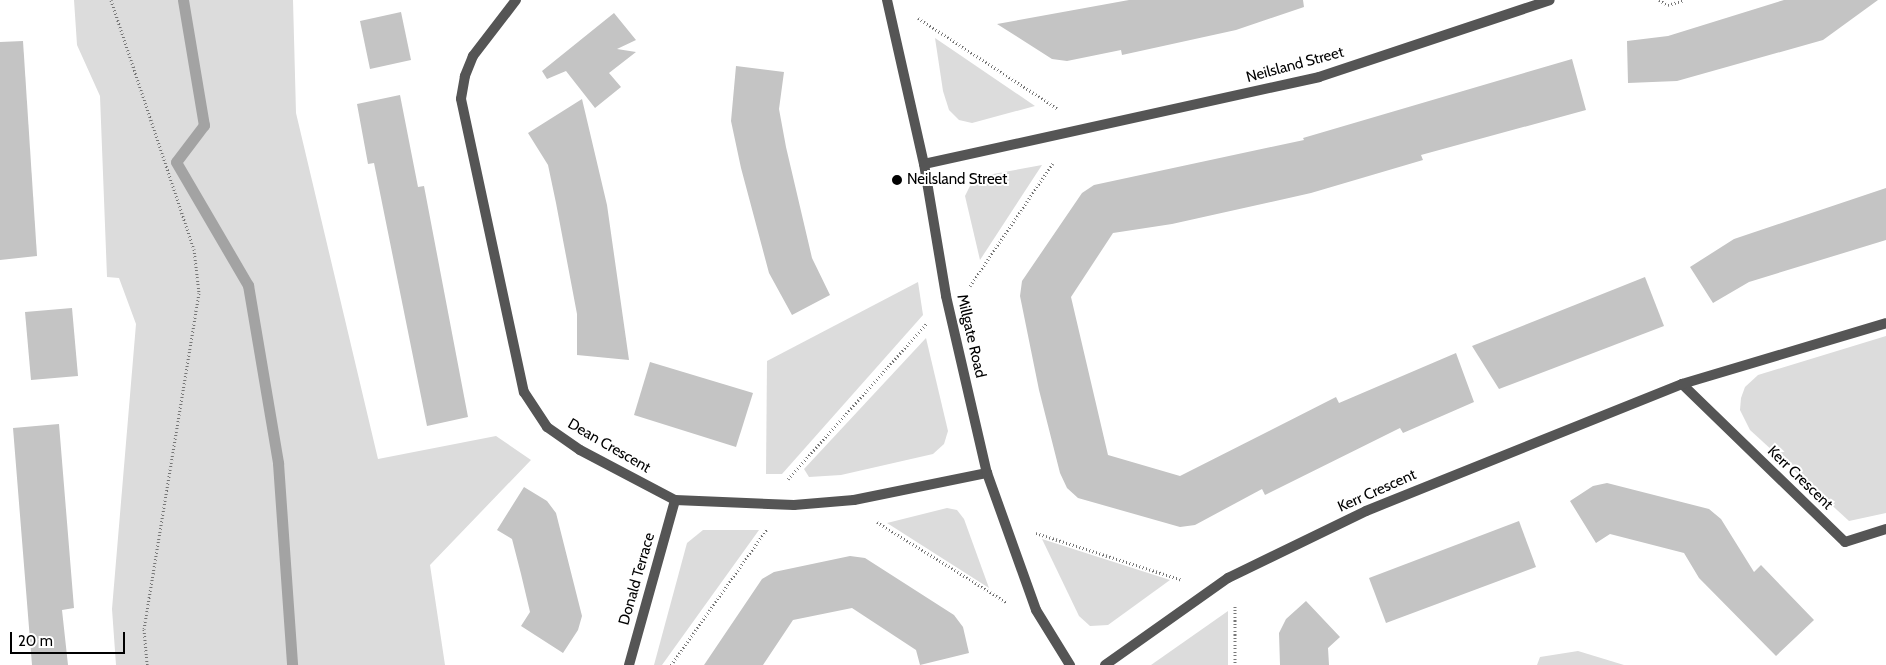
<!DOCTYPE html>
<style>
body{margin:0}
#map{position:relative;width:1886px;height:665px;overflow:hidden;background:#fff;font-family:Cabin,sans-serif}
div>[style]{position:absolute}
.green>*{inset:0;background:#dcdcdc}
.stream>*{height:11px;margin:-5.5px;padding:0 5.5px;transform-origin:5.5px;border-radius:5.5px;background:#a3a3a3}
.building>*{inset:0;background:#c4c4c4}
.path>*{height:3px;margin-top:-1.5px;transform-origin:0;background:repeating-linear-gradient(90deg,#777 0 1px,transparent 0 3.5px)}
.street>*{height:10px;margin:-5px;padding:0 5px;transform-origin:5px;border-radius:5px;background:#555}
.dots>*{width:14px;height:14px;translate:-50% -50%;box-sizing:border-box;border:2px solid #fff;border-radius:50%}
span{translate:-50% -50%;white-space:nowrap;text-align:center;line-height:1.15;-webkit-text-stroke:4px #fff;paint-order:stroke}
.street-label{font-size:15px;color:#000}
.poi-label{font-size:15px;color:#000}
.left{translate:0 -50%;text-align:left}
.scale{position:absolute;left:10px;top:632px;width:115px;height:22px;box-sizing:border-box;border:2px solid #000;border-top:0;padding-left:6px;font-size:15px;line-height:18px;white-space:nowrap;color:#000;-webkit-text-stroke:4px #fff;paint-order:stroke}
</style>
<div id="map">
<div class="green">
<div style="clip-path:polygon(74px 0,293px 0,296px 113px,378px 459px,496px 436px,531px 460px,430px 565px,445px 665px,116px 665px,112px 609px,136px 324px,119px 278px,107px 277px,100px 96px,77px 45px)"></div>
<div style="clip-path:polygon(935px 38px,1035px 106px,972px 123px,959px 120px,949px 110px,943px 91px)"></div>
<div style="clip-path:polygon(1042px 165px,980px 260px,965px 196px,971px 184px,982px 176px)"></div>
<div style="clip-path:polygon(918px 282px,923px 315px,782px 474px,766px 474px,767px 361px)"></div>
<div style="clip-path:polygon(1886px 336px,1886px 513px,1849px 521px,1750px 430px,1740px 410px,1741px 398px,1745px 387px,1758px 375px)"></div>
<div style="clip-path:polygon(926px 338px,948px 431px,944px 444px,933px 454px,841px 475px,809px 477px,804px 469px)"></div>
<div style="clip-path:polygon(947px 508px,957px 510px,964px 519px,989px 588px,887px 523px)"></div>
<div style="clip-path:polygon(703px 530px,759px 530px,662px 665px,654px 665px,687px 543px)"></div>
<div style="clip-path:polygon(1042px 539px,1170px 580px,1108px 625px,1090px 626px,1079px 616px)"></div>
<div style="clip-path:polygon(1228px 611px,1228px 665px,1151px 665px)"></div>
<div style="clip-path:polygon(1578px 651px,1624px 665px,1537px 665px,1540px 657px)"></div>
</div>
<div class="stream">
<div style="left:183px;top:0;width:127px;rotate:80.5deg"></div>
<div style="left:204px;top:125px;width:46px;rotate:127.1deg"></div>
<div style="left:176px;top:162px;width:143px;rotate:59.7deg"></div>
<div style="left:248px;top:285px;width:181px;rotate:80.4deg"></div>
<div style="left:278px;top:463px;width:202px;rotate:86deg"></div>
</div>
<div class="building">
<div style="clip-path:polygon(1129px 0,1303px 0,1304px 7px,1236px 30px,1122px 55px,1121px 50px,1067px 61px,1052px 59px,997px 24px)"></div>
<div style="clip-path:polygon(1784px 0,1878px 0,1823px 40px,1677px 81px,1628px 83px,1627px 41px,1668px 36px)"></div>
<div style="clip-path:polygon(401px 12px,411px 60px,370px 69px,360px 21px)"></div>
<div style="clip-path:polygon(614px 13px,636px 40px,617px 49px,636px 52px,609px 73px,621px 87px,595px 108px,566px 71px,547px 79px,542px 71px)"></div>
<div style="clip-path:polygon(23px 41px,37px 256px,0 260px,0 42px)"></div>
<div style="clip-path:polygon(1572px 59px,1586px 110px,1421px 155px,1423px 160px,1311px 193px,1172px 224px,1113px 233px,1071px 297px,1108px 455px,1180px 476px,1336px 397px,1339px 403px,1456px 353px,1474px 402px,1403px 433px,1400px 428px,1265px 495px,1262px 489px,1195px 525px,1180px 527px,1078px 498px,1067px 488px,1060px 473px,1039px 390px,1020px 296px,1022px 281px,1082px 193px,1094px 185px,1304px 140px,1303px 138px)"></div>
<div style="clip-path:polygon(736px 66px,784px 72px,779px 109px,786px 147px,812px 258px,830px 295px,792px 315px,769px 273px,741px 168px,731px 121px)"></div>
<div style="clip-path:polygon(400px 95px,418px 187px,424px 186px,468px 417px,427px 426px,374px 163px,368px 164px,357px 104px)"></div>
<div style="clip-path:polygon(582px 99px,607px 205px,629px 360px,577px 355px,577px 314px,556px 203px,548px 165px,528px 133px)"></div>
<div style="clip-path:polygon(1886px 188px,1886px 240px,1749px 282px,1713px 303px,1690px 267px,1734px 239px)"></div>
<div style="clip-path:polygon(1645px 277px,1664px 326px,1499px 389px,1472px 346px)"></div>
<div style="clip-path:polygon(72px 308px,78px 376px,31px 380px,25px 312px)"></div>
<div style="clip-path:polygon(650px 362px,753px 393px,736px 447px,634px 415px)"></div>
<div style="clip-path:polygon(59px 424px,74px 608px,62px 610px,68px 665px,32px 665px,13px 428px)"></div>
<div style="clip-path:polygon(1607px 483px,1709px 509px,1721px 519px,1754px 572px,1761px 565px,1814px 620px,1776px 656px,1699px 578px,1684px 553px,1610px 534px,1596px 543px,1570px 501px,1593px 486px)"></div>
<div style="clip-path:polygon(524px 487px,547px 501px,556px 513px,582px 616px,578px 630px,563px 653px,521px 626px,530px 612px,521px 574px,512px 539px,497px 530px)"></div>
<div style="clip-path:polygon(1519px 521px,1536px 567px,1386px 623px,1369px 578px)"></div>
<div style="clip-path:polygon(850px 556px,865px 558px,954px 615px,963px 627px,969px 653px,920px 665px,916px 650px,852px 608px,793px 620px,763px 665px,704px 665px,762px 579px,774px 572px)"></div>
<div style="clip-path:polygon(1306px 601px,1340px 637px,1328px 648px,1329px 665px,1280px 665px,1279px 633px,1286px 619px)"></div>
</div>
<div class="path">
<div style="left:111px;top:0;width:262px;rotate:71.6deg"></div>
<div style="left:194px;top:249px;width:44px;rotate:83.5deg"></div>
<div style="left:199px;top:293px;width:340px;rotate:99.3deg"></div>
<div style="left:144px;top:629px;width:36px;rotate:85deg"></div>
<div style="left:1659px;top:0;width:10px;rotate:29deg"></div>
<div style="left:1668px;top:5px;width:17px;rotate:-17deg"></div>
<div style="left:918px;top:18px;width:167px;rotate:33deg"></div>
<div style="left:970px;top:286px;width:148px;rotate:-56deg"></div>
<div style="left:788px;top:479px;width:209px;rotate:-48.3deg"></div>
<div style="left:877px;top:522px;width:152px;rotate:31.8deg"></div>
<div style="left:1036px;top:533px;width:153px;rotate:17.8deg"></div>
<div style="left:1235px;top:606px;width:59px;rotate:90deg"></div>
<div style="left:671px;top:665px;width:166px;rotate:-54.8deg"></div>
</div>
<div class="street">
<div style="left:516px;top:0;width:71px;rotate:127.5deg"></div>
<div style="left:473px;top:56px;width:22px;rotate:112deg"></div>
<div style="left:465px;top:76px;width:23px;rotate:100deg"></div>
<div style="left:461px;top:99px;width:300px;rotate:77.9deg"></div>
<div style="left:524px;top:392px;width:42px;rotate:56.7deg"></div>
<div style="left:547px;top:427px;width:40px;rotate:34.9deg"></div>
<div style="left:580px;top:450px;width:107px;rotate:27.8deg"></div>
<div style="left:675px;top:500px;width:119px;rotate:2.4deg"></div>
<div style="left:794px;top:505px;width:60px;rotate:-4.8deg"></div>
<div style="left:854px;top:500px;width:136px;rotate:-11.5deg"></div>
<div style="left:887px;top:0;width:168px;rotate:77.3deg"></div>
<div style="left:924px;top:164px;width:134px;rotate:80.5deg"></div>
<div style="left:946px;top:296px;width:182px;rotate:77deg"></div>
<div style="left:987px;top:473px;width:145px;rotate:70.3deg"></div>
<div style="left:1036px;top:610px;width:65px;rotate:58.3deg"></div>
<div style="left:924px;top:164px;width:404px;rotate:-12.4deg"></div>
<div style="left:1319px;top:77px;width:243px;rotate:-18.4deg"></div>
<div style="left:1682px;top:384px;width:227px;rotate:44.1deg"></div>
<div style="left:1845px;top:542px;width:43px;rotate:-17.6deg"></div>
<div style="left:629px;top:665px;width:171px;rotate:-74.4deg"></div>
<div style="left:1105px;top:665px;width:151px;rotate:-35.3deg"></div>
<div style="left:1228px;top:578px;width:153px;rotate:-25.9deg"></div>
<div style="left:1366px;top:511px;width:341px;rotate:-21.9deg"></div>
<div style="left:1682px;top:384px;width:213px;rotate:-16.6deg"></div>
</div>
<div class="dots">
<div style="left:897px;top:180px;background:#000"></div>
</div>
<div class="street-label">
<span style="left:1295px;top:65px;rotate:-15deg">Neilsland Street</span>
<span style="left:971px;top:336px;rotate:77deg">Millgate Road</span>
<span style="left:609px;top:446px;rotate:30deg">Dean Crescent</span>
<span style="left:1800px;top:478px;rotate:44deg">Kerr Crescent</span>
<span style="left:1377px;top:491px;rotate:-24deg">Kerr Crescent</span>
<span style="left:637px;top:579px;rotate:-74deg">Donald Terrace</span>
</div>
<div class="poi-label">
<span class="left" style="left:907px;top:180px">Neilsland Street</span>
</div>
<div class="scale">20 m</div>
</div>
